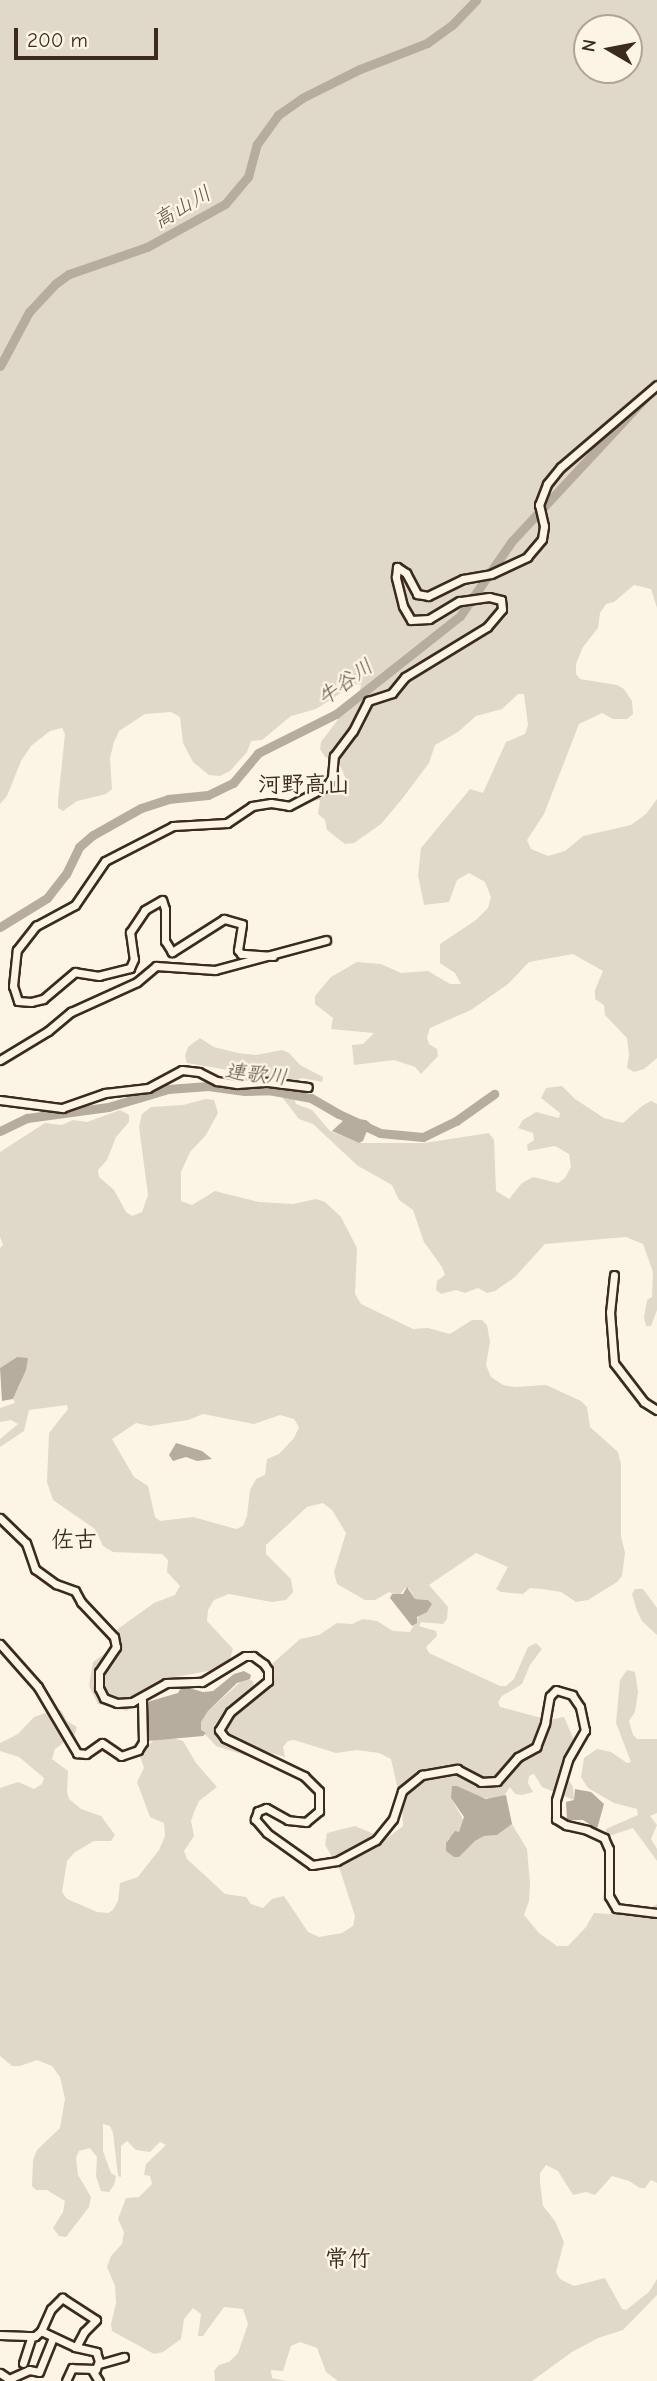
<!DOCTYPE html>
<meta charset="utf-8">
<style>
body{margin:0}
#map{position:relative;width:657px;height:2381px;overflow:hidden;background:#fcf5e5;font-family:"Comic Neue","Klee One",sans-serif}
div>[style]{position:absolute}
.green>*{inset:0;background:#e0d8c8}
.water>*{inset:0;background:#b7ad9e}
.river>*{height:9px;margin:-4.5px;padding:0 4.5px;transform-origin:4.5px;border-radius:4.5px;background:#b7ad9e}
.roads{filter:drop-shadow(2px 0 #3b2a1e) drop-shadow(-2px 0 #3b2a1e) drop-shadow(0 2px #3b2a1e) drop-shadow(0 -2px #3b2a1e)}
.minor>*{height:7px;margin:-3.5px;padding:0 3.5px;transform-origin:3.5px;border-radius:3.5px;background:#fcf5e5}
span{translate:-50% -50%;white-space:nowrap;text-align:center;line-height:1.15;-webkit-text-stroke:5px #fcf5e5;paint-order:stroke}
.water-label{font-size:21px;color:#605144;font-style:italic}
.quarter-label{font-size:23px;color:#3b2a1e;font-weight:700}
.north{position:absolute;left:573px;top:14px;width:70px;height:70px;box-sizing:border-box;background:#fcf5e5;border:2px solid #afa495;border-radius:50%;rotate:280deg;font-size:19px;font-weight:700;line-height:28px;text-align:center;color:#3b2a1e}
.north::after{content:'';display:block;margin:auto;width:24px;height:32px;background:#3b2a1e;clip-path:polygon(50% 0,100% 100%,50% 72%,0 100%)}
.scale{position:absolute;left:14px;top:28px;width:144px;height:32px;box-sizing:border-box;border:4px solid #3b2a1e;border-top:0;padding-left:9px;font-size:21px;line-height:24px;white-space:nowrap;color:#3b2a1e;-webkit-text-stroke:5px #fcf5e5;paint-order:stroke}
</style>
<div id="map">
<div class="green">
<div style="clip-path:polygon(evenodd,0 0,657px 0,657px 608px,651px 589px,634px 585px,614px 602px,606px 604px,600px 613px,598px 628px,583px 647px,576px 664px,576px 674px,580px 679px,617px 685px,624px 689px,632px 701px,633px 714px,627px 719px,613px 719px,602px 713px,579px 724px,544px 814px,527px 840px,531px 849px,548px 856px,565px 851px,583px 836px,631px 825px,646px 814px,657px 799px,657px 1058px,644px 1069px,634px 1072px,627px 1068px,629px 1055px,627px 1038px,605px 1015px,604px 1005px,595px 999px,595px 990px,603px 971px,573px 954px,529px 962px,508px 984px,471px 1010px,430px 1028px,427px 1037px,429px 1044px,437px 1049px,438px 1056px,421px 1074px,415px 1067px,394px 1060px,354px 1065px,352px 1045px,363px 1044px,374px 1033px,331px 1029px,333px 1018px,315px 1004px,315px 996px,331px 977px,357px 962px,381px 964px,401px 973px,428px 971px,450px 984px,461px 984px,455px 973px,440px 963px,440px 944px,476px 920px,488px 908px,491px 897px,485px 882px,469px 873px,457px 880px,449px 902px,424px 905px,418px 875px,421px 848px,470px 789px,483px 793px,506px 742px,525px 734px,528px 725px,524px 694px,518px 694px,502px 709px,476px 716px,458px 732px,435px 745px,429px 763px,402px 799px,381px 824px,354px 843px,345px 844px,327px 830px,325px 820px,318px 814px,320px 800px,312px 801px,310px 797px,314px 792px,332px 793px,345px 788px,346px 779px,338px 761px,325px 757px,320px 749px,321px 742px,360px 690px,361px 685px,355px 684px,316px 709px,291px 716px,262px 740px,251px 741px,247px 752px,230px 771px,220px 776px,209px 775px,193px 762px,183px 743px,180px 717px,171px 712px,145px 714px,119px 731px,114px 742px,110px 758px,112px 789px,106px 794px,77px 801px,63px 811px,58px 808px,58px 801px,65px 734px,62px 728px,50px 731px,31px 746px,21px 761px,7px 796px,0 804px,0 0,587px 28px,629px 28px,629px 70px,587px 70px,587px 28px)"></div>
<div style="clip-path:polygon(200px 1038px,214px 1047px,238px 1053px,256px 1055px,282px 1050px,289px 1053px,300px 1065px,323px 1077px,322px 1082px,302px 1078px,294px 1081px,292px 1090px,296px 1104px,312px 1110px,330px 1131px,359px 1143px,424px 1143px,489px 1133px,494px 1140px,496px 1191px,509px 1199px,522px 1183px,533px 1177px,558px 1183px,565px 1178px,571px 1167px,569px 1154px,555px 1146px,528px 1151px,527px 1145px,534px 1140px,533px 1133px,518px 1128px,523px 1120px,536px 1112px,559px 1118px,560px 1113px,541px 1098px,546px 1088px,562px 1086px,575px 1099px,604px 1118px,623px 1123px,642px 1106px,651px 1101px,657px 1104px,657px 1310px,651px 1326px,646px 1326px,644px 1317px,647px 1300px,652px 1297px,653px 1272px,643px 1244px,626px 1237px,545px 1244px,515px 1277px,495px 1291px,487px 1293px,478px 1288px,465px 1293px,456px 1290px,441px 1294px,436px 1290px,437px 1281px,445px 1275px,442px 1267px,424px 1242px,413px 1210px,399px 1200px,392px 1185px,358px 1166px,313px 1124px,299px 1119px,282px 1097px,244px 1093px,240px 1072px,187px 1063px,185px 1056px,188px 1047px)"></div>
<div style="clip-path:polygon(evenodd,206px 1099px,214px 1100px,218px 1113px,206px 1135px,190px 1152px,181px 1172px,181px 1201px,192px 1205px,215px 1191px,259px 1202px,293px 1204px,316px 1199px,325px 1202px,341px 1217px,357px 1248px,355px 1294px,361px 1304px,413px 1329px,428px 1328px,450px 1334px,472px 1320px,482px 1320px,487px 1325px,490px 1342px,486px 1365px,491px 1377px,503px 1385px,515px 1387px,546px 1385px,581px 1401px,587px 1407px,590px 1427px,618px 1452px,621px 1464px,621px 1536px,625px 1553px,622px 1576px,617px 1582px,588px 1600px,576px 1602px,561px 1592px,542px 1589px,530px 1588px,523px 1594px,501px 1592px,496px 1589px,508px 1567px,476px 1553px,429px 1585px,448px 1607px,447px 1619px,443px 1624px,421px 1622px,419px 1626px,436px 1631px,437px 1636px,426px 1647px,429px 1653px,500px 1686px,506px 1686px,514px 1679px,528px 1647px,536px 1643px,542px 1649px,530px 1665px,522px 1684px,502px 1696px,498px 1702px,500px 1707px,549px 1720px,564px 1717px,574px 1740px,561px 1768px,573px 1787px,574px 1800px,542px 1787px,534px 1774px,529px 1776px,528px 1783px,533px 1792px,522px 1795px,515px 1794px,510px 1787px,504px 1796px,491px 1799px,472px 1795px,451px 1798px,464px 1821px,459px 1832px,448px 1839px,446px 1851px,459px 1857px,475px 1841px,484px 1836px,497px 1835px,512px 1824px,527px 1849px,530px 1883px,529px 1901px,524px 1915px,539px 1933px,557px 1946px,568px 1946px,586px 1927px,594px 1913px,637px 1916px,657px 1904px,657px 2183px,651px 2180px,645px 2188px,640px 2188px,629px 2181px,612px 2176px,595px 2195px,586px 2192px,573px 2195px,558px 2171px,546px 2165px,540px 2173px,540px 2182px,543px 2206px,555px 2221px,564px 2242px,556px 2272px,560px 2279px,574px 2286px,605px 2278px,622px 2309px,626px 2310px,649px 2292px,657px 2279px,657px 2295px,623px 2330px,598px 2338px,572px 2352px,532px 2381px,338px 2381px,326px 2372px,317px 2348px,300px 2342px,291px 2346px,283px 2371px,271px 2370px,272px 2378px,286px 2381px,215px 2381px,214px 2371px,219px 2365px,229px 2362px,238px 2353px,248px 2324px,243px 2309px,224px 2307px,203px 2336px,198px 2336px,201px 2314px,193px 2308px,184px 2319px,181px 2339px,163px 2352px,154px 2354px,112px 2331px,111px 2324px,116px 2303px,115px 2286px,107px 2267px,111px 2256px,122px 2244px,124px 2232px,118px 2219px,126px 2198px,139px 2197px,152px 2184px,150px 2176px,144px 2175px,146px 2164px,166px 2145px,160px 2142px,150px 2152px,136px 2150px,127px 2141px,121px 2146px,121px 2177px,118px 2176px,113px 2133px,110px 2126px,103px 2124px,103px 2151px,111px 2173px,116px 2176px,114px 2185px,109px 2192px,101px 2191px,96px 2176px,97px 2157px,90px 2148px,79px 2151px,76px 2158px,78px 2175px,91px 2197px,89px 2207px,66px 2237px,59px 2236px,53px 2228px,63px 2212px,65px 2201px,47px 2190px,36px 2190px,32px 2186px,33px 2160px,37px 2150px,60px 2128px,65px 2099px,60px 2077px,52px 2066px,37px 2060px,20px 2066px,12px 2066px,0 2056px,0 1788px,18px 1782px,34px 1789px,42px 1784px,44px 1778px,19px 1757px,0 1751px,0 1743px,18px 1734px,34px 1717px,51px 1711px,61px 1710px,67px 1721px,77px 1727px,75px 1734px,55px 1749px,52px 1759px,68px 1771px,67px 1792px,69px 1799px,81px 1809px,101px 1816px,115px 1835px,111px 1841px,94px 1841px,75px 1852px,67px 1861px,62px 1892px,67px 1899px,97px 1912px,108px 1913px,113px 1910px,118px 1901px,120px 1883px,138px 1877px,159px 1850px,165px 1836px,164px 1823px,150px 1817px,137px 1782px,144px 1768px,139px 1753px,154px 1740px,173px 1738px,183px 1741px,196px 1763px,217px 1787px,199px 1801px,194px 1812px,191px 1821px,194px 1836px,184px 1851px,187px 1859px,225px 1894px,246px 1897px,251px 1904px,263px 1908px,272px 1899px,284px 1896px,308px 1932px,319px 1937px,342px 1933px,353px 1926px,355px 1916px,340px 1870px,325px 1845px,327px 1833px,355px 1826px,386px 1839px,403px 1826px,402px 1808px,391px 1759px,379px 1753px,357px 1750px,336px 1753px,294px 1740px,288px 1741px,283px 1747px,285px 1757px,258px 1749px,249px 1756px,241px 1754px,216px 1746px,201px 1730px,201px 1722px,208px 1711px,245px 1678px,253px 1681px,254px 1691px,262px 1694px,268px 1690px,273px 1683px,272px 1664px,300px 1639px,319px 1635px,337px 1623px,352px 1624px,363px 1619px,377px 1621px,393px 1631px,410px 1632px,428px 1600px,415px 1599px,409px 1588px,405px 1588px,399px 1596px,389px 1592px,375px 1600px,365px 1600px,337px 1584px,334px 1572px,346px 1533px,332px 1510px,323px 1503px,307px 1507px,266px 1545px,266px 1554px,291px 1579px,293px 1592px,286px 1600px,272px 1602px,229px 1594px,214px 1600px,208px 1610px,207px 1621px,233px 1649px,230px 1659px,214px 1670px,170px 1678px,143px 1692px,127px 1711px,98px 1704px,89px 1686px,93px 1662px,118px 1644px,115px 1631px,154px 1603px,175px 1595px,180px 1586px,167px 1572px,168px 1560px,162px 1554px,113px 1552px,103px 1546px,95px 1529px,53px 1500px,47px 1482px,49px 1433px,68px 1409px,67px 1405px,29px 1410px,24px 1431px,0 1447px,0 1439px,18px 1424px,11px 1420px,0 1422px,0 1408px,15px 1403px,13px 1399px,21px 1382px,17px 1357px,0 1368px,0 1248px,3px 1245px,0 1237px,0 1152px,45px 1123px,62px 1125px,73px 1120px,87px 1122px,120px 1110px,129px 1115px,129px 1122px,116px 1137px,107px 1160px,98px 1170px,99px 1177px,114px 1190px,126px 1212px,132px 1216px,142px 1212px,148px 1195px,139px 1127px,142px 1114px,151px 1107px,183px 1105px,206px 1099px,203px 1414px,254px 1424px,280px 1415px,294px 1419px,299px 1427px,294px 1438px,279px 1454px,267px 1459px,265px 1475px,256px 1479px,250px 1490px,247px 1516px,243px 1526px,236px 1529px,193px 1517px,160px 1521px,155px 1517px,148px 1486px,134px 1477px,112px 1439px,136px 1423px,150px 1426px,188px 1420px,203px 1414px)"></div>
<div style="clip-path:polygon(635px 1589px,643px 1589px,657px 1608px,657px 1635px,642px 1621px,637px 1611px,632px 1594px)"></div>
<div style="clip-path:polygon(627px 1670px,635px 1672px,638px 1692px,635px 1712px,629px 1721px,633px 1735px,637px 1739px,657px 1739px,657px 1813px,650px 1816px,657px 1825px,651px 1839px,657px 1849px,657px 1861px,633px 1828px,609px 1836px,606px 1833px,606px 1829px,638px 1815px,637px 1809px,614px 1803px,588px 1788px,581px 1777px,584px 1758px,597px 1749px,611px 1752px,627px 1763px,631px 1762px,616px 1723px,620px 1680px)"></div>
</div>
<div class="water">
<div style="clip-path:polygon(346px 1118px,366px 1120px,370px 1123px,363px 1141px,359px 1143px,332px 1131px)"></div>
<div style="clip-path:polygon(17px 1357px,28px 1358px,26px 1370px,13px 1399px,2px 1401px,0 1368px)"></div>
<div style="clip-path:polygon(176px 1443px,202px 1451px,212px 1459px,197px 1461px,186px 1457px,173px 1461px,169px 1455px)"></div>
<div style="clip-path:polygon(407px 1587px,415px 1599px,428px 1600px,432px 1604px,427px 1612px,417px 1617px,417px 1623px,412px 1626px,390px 1598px,392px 1594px,403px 1594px)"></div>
<div style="clip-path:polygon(244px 1671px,251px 1675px,250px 1679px,237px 1683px,208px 1711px,201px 1722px,201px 1730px,206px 1733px,203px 1736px,148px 1741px,147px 1702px,178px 1693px,182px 1686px,203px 1692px,213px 1691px,234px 1674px)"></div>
<div style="clip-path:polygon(452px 1786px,457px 1786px,486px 1799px,506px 1795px,512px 1824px,497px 1835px,484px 1836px,475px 1841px,459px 1857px,454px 1857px,446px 1851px,446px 1843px,455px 1831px,459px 1832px,464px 1817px,451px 1798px)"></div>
<div style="clip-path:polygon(575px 1789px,591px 1792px,604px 1804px,597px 1829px,583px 1820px,567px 1820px,566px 1802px,574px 1800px)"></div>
</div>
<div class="river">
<div style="left:0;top:366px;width:61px;rotate:-61.8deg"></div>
<div style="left:29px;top:312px;width:38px;rotate:-47deg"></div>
<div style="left:55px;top:284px;width:17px;rotate:-36deg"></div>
<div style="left:69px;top:274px;width:83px;rotate:-19.1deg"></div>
<div style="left:147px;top:247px;width:89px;rotate:-28.9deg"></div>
<div style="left:225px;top:204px;width:35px;rotate:-50deg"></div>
<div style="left:248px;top:177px;width:34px;rotate:-75deg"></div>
<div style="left:257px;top:144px;width:36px;rotate:-54deg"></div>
<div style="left:278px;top:115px;width:29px;rotate:-35deg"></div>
<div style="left:302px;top:98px;width:65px;rotate:-26.6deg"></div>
<div style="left:360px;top:69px;width:72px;rotate:-21.2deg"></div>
<div style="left:427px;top:43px;width:31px;rotate:-36deg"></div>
<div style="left:452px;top:25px;width:35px;rotate:-46deg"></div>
<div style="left:0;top:927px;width:55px;rotate:-31.7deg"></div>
<div style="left:47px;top:898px;width:31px;rotate:-52deg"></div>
<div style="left:66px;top:874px;width:30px;rotate:-64deg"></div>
<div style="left:79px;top:847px;width:18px;rotate:-41deg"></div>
<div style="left:93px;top:835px;width:55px;rotate:-29.4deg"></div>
<div style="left:141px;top:808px;width:28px;rotate:-18deg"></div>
<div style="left:168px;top:799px;width:40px;rotate:-5.7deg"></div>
<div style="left:208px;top:795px;width:28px;rotate:-26deg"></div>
<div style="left:233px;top:783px;width:39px;rotate:-50deg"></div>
<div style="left:258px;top:753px;width:87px;rotate:-26.6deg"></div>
<div style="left:336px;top:714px;width:158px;rotate:-38.3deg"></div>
<div style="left:460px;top:616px;width:91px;rotate:-55.3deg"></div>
<div style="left:512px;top:541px;width:197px;rotate:-47.1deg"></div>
<div style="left:0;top:1131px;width:30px;rotate:-26deg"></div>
<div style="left:27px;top:1118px;width:82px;rotate:-7.7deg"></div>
<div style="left:108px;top:1107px;width:63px;rotate:-16.7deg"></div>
<div style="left:168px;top:1089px;width:40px;rotate:-4.3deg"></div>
<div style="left:208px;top:1086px;width:37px;rotate:8deg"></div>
<div style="left:245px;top:1091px;width:24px;rotate:-2deg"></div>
<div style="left:269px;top:1090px;width:43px;rotate:10.8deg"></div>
<div style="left:311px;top:1098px;width:32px;rotate:30deg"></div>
<div style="left:339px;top:1114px;width:45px;rotate:24.9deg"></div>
<div style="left:380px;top:1133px;width:43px;rotate:5.3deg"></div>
<div style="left:423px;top:1137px;width:37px;rotate:-26deg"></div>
<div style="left:456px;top:1121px;width:47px;rotate:-35.4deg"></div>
</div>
<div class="roads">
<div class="minor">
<div style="left:273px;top:956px;width:32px;rotate:-176deg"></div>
<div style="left:241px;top:954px;width:5px;rotate:-127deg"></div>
<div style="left:238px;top:950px;width:26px;rotate:-81deg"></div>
<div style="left:242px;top:924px;width:19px;rotate:-164deg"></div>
<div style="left:224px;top:919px;width:62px;rotate:147.6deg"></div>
<div style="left:172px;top:952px;width:13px;rotate:-122deg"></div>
<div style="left:165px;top:941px;width:32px;rotate:-90deg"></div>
<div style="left:165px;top:909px;width:9px;rotate:-108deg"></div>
<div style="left:162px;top:900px;width:20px;rotate:150deg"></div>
<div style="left:145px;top:910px;width:27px;rotate:124deg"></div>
<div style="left:130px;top:932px;width:27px;rotate:82deg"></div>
<div style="left:134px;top:959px;width:10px;rotate:114deg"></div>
<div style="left:130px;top:968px;width:32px;rotate:166deg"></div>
<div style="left:99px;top:976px;width:24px;rotate:-171deg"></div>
<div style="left:75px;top:972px;width:42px;rotate:139.8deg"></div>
<div style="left:43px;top:999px;width:12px;rotate:166deg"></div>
<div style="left:31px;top:1002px;width:13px;rotate:-176deg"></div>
<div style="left:18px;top:1001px;width:16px;rotate:-108deg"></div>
<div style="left:13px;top:986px;width:36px;rotate:-84deg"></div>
<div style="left:17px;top:950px;width:31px;rotate:-52deg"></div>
<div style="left:36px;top:926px;width:44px;rotate:-28.3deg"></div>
<div style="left:75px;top:905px;width:53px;rotate:-55.7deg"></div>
<div style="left:105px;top:861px;width:76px;rotate:-27.2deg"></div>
<div style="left:173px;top:826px;width:54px;rotate:-3.2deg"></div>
<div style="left:227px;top:823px;width:30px;rotate:-34deg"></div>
<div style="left:252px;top:806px;width:19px;rotate:-9deg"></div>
<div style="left:271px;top:803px;width:18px;rotate:9deg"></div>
<div style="left:289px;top:806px;width:43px;rotate:-27.8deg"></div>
<div style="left:327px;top:786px;width:10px;rotate:-61deg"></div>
<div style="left:332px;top:777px;width:21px;rotate:-85deg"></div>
<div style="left:334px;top:756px;width:31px;rotate:-53deg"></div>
<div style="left:353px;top:731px;width:34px;rotate:-63deg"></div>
<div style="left:368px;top:701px;width:25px;rotate:-18deg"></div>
<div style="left:392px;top:693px;width:21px;rotate:-51deg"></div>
<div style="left:405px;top:677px;width:96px;rotate:-31.4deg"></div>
<div style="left:487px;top:627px;width:23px;rotate:-50deg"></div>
<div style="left:502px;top:609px;width:9px;rotate:-96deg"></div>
<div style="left:501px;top:600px;width:12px;rotate:-166deg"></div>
<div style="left:489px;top:597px;width:30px;rotate:172deg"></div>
<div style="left:459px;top:601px;width:35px;rotate:149deg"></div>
<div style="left:429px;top:619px;width:18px;rotate:177deg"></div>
<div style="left:411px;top:620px;width:16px;rotate:-120deg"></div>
<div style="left:403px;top:606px;width:30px;rotate:-104deg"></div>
<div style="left:396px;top:577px;width:10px;rotate:-84deg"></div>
<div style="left:397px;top:567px;width:11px;rotate:34deg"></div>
<div style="left:406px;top:573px;width:24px;rotate:62deg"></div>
<div style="left:417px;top:594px;width:11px;rotate:10deg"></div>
<div style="left:428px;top:596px;width:39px;rotate:-26deg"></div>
<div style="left:463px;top:579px;width:28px;rotate:-10deg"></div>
<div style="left:491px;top:574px;width:40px;rotate:-25deg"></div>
<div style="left:527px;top:557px;width:23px;rotate:-50deg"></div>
<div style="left:542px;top:539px;width:13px;rotate:-81deg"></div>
<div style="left:544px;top:526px;width:22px;rotate:-103deg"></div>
<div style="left:539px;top:505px;width:22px;rotate:-69deg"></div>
<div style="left:547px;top:484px;width:22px;rotate:-51deg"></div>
<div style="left:561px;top:467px;width:126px;rotate:-40.5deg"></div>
<div style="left:0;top:1060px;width:56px;rotate:-31.1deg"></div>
<div style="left:48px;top:1031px;width:30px;rotate:-40deg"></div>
<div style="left:71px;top:1012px;width:72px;rotate:-24.4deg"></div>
<div style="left:137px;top:982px;width:25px;rotate:-40deg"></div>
<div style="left:156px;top:966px;width:59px;rotate:3.9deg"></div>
<div style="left:215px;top:970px;width:115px;rotate:-15.1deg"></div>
<div style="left:0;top:1100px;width:63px;rotate:7.4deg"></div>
<div style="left:62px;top:1108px;width:46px;rotate:-19.2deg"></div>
<div style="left:105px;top:1093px;width:43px;rotate:-6.6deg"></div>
<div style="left:148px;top:1088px;width:38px;rotate:-28deg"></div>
<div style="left:182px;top:1070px;width:17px;rotate:7deg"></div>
<div style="left:199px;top:1072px;width:20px;rotate:27deg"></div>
<div style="left:217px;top:1081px;width:20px;rotate:9deg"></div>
<div style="left:237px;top:1084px;width:31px;rotate:-4deg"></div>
<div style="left:268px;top:1082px;width:40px;rotate:7.1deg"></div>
<div style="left:614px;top:1275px;width:37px;rotate:96deg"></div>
<div style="left:610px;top:1312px;width:51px;rotate:85.5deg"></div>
<div style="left:614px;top:1363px;width:49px;rotate:52.4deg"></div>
<div style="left:644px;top:1402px;width:15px;rotate:32deg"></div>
<div style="left:0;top:1518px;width:36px;rotate:44deg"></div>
<div style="left:26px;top:1543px;width:28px;rotate:71deg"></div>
<div style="left:35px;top:1569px;width:26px;rotate:36deg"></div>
<div style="left:56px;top:1584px;width:20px;rotate:20deg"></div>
<div style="left:75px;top:1591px;width:13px;rotate:61deg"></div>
<div style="left:81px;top:1602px;width:48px;rotate:46.7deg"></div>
<div style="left:114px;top:1637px;width:10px;rotate:79deg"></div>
<div style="left:116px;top:1647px;width:30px;rotate:124deg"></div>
<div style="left:99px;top:1672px;width:16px;rotate:90deg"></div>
<div style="left:99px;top:1688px;width:11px;rotate:63deg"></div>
<div style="left:104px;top:1698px;width:14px;rotate:21deg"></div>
<div style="left:117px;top:1703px;width:15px;rotate:-4deg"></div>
<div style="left:132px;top:1702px;width:39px;rotate:-29deg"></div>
<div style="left:166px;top:1683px;width:36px;rotate:-2deg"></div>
<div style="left:202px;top:1682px;width:50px;rotate:-31.2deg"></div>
<div style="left:245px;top:1656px;width:8px"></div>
<div style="left:253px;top:1656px;width:14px;rotate:36deg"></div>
<div style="left:264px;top:1664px;width:7px;rotate:56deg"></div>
<div style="left:268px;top:1670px;width:11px;rotate:90deg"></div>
<div style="left:268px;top:1681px;width:49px;rotate:140.8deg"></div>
<div style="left:230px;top:1712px;width:21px;rotate:121deg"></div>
<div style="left:219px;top:1730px;width:10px;rotate:53deg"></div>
<div style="left:225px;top:1738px;width:88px;rotate:25.7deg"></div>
<div style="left:304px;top:1776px;width:21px;rotate:45deg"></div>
<div style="left:319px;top:1791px;width:20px;rotate:90deg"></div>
<div style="left:319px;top:1811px;width:17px;rotate:140deg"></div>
<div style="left:306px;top:1822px;width:18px;rotate:-174deg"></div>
<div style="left:288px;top:1820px;width:25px;rotate:-151deg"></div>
<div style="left:266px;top:1808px;width:9px;rotate:159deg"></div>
<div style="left:258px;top:1811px;width:9px;rotate:111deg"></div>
<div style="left:255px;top:1819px;width:18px;rotate:49deg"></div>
<div style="left:267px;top:1833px;width:55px;rotate:35.4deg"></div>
<div style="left:312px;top:1865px;width:25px;rotate:-9deg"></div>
<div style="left:337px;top:1861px;width:44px;rotate:-28.3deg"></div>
<div style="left:376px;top:1840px;width:27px;rotate:-51deg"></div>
<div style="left:393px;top:1819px;width:29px;rotate:-72deg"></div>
<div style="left:402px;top:1791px;width:26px;rotate:-39deg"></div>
<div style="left:422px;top:1775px;width:36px;rotate:-10deg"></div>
<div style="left:457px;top:1769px;width:27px;rotate:28deg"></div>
<div style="left:481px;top:1782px;width:16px;rotate:-4deg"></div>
<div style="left:497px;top:1781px;width:32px;rotate:-49deg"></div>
<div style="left:518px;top:1757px;width:21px;rotate:-29deg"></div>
<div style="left:536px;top:1747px;width:26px;rotate:-69deg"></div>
<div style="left:545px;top:1723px;width:27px;rotate:-80deg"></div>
<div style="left:550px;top:1696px;width:8px;rotate:-45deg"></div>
<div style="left:556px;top:1690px;width:17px;rotate:17deg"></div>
<div style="left:572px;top:1695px;width:14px;rotate:56deg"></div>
<div style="left:580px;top:1707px;width:24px;rotate:78deg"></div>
<div style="left:585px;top:1730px;width:34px;rotate:120deg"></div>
<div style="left:568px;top:1760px;width:42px;rotate:106.7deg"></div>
<div style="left:556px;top:1800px;width:19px;rotate:90deg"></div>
<div style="left:556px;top:1819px;width:12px;rotate:31deg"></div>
<div style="left:566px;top:1825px;width:22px;rotate:13deg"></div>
<div style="left:587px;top:1830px;width:19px;rotate:25deg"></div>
<div style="left:604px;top:1838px;width:12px;rotate:66deg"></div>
<div style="left:609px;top:1849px;width:47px;rotate:90deg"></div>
<div style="left:609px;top:1896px;width:14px;rotate:60deg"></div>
<div style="left:616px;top:1908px;width:41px;rotate:7deg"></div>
<div style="left:0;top:1644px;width:57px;rotate:48.5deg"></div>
<div style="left:38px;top:1687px;width:77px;rotate:59.4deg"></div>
<div style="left:77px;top:1753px;width:9px;rotate:6deg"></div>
<div style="left:86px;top:1754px;width:19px;rotate:-35deg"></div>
<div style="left:102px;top:1743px;width:23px;rotate:34deg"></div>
<div style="left:121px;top:1756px;width:18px;rotate:-19deg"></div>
<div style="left:138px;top:1750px;width:9px;rotate:-58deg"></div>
<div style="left:143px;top:1742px;width:42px;rotate:-91.4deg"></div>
<div style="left:41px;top:2331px;width:24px;rotate:-66deg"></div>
<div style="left:51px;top:2309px;width:16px;rotate:-45deg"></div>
<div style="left:62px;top:2298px;width:40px;rotate:32.9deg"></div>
<div style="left:96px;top:2320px;width:17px;rotate:135deg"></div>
<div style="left:84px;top:2332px;width:15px;rotate:118deg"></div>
<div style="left:0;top:2335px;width:35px;rotate:2deg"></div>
<div style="left:35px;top:2336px;width:8px;rotate:-40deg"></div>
<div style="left:41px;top:2331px;width:38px;rotate:25deg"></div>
<div style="left:75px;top:2347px;width:22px;rotate:13deg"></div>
<div style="left:96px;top:2352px;width:9px;rotate:72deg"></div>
<div style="left:99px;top:2361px;width:9px;rotate:111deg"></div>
<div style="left:96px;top:2369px;width:24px;rotate:-178deg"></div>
<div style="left:72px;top:2368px;width:14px;rotate:115deg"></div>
<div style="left:23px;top:2363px;width:28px;rotate:-72deg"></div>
<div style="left:99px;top:2364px;width:26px;rotate:-16deg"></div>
<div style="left:92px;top:2370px;width:13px;rotate:58deg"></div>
<div style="left:0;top:2373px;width:14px;rotate:34deg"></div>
<div style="left:9px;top:2379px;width:22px;rotate:-24deg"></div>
<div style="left:29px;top:2370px;width:10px;rotate:11deg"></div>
<div style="left:39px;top:2372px;width:37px;rotate:-68deg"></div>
</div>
</div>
<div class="water-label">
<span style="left:182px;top:207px;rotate:-30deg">高山川</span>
<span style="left:345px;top:682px;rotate:-36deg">牛谷川</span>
<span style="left:256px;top:1074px;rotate:6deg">連歌川</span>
</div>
<div class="quarter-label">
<span style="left:304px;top:785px">河野高山</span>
<span style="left:74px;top:1540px">佐古</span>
<span style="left:348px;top:2259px">常竹</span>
</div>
<div class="north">N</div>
<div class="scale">200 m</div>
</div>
